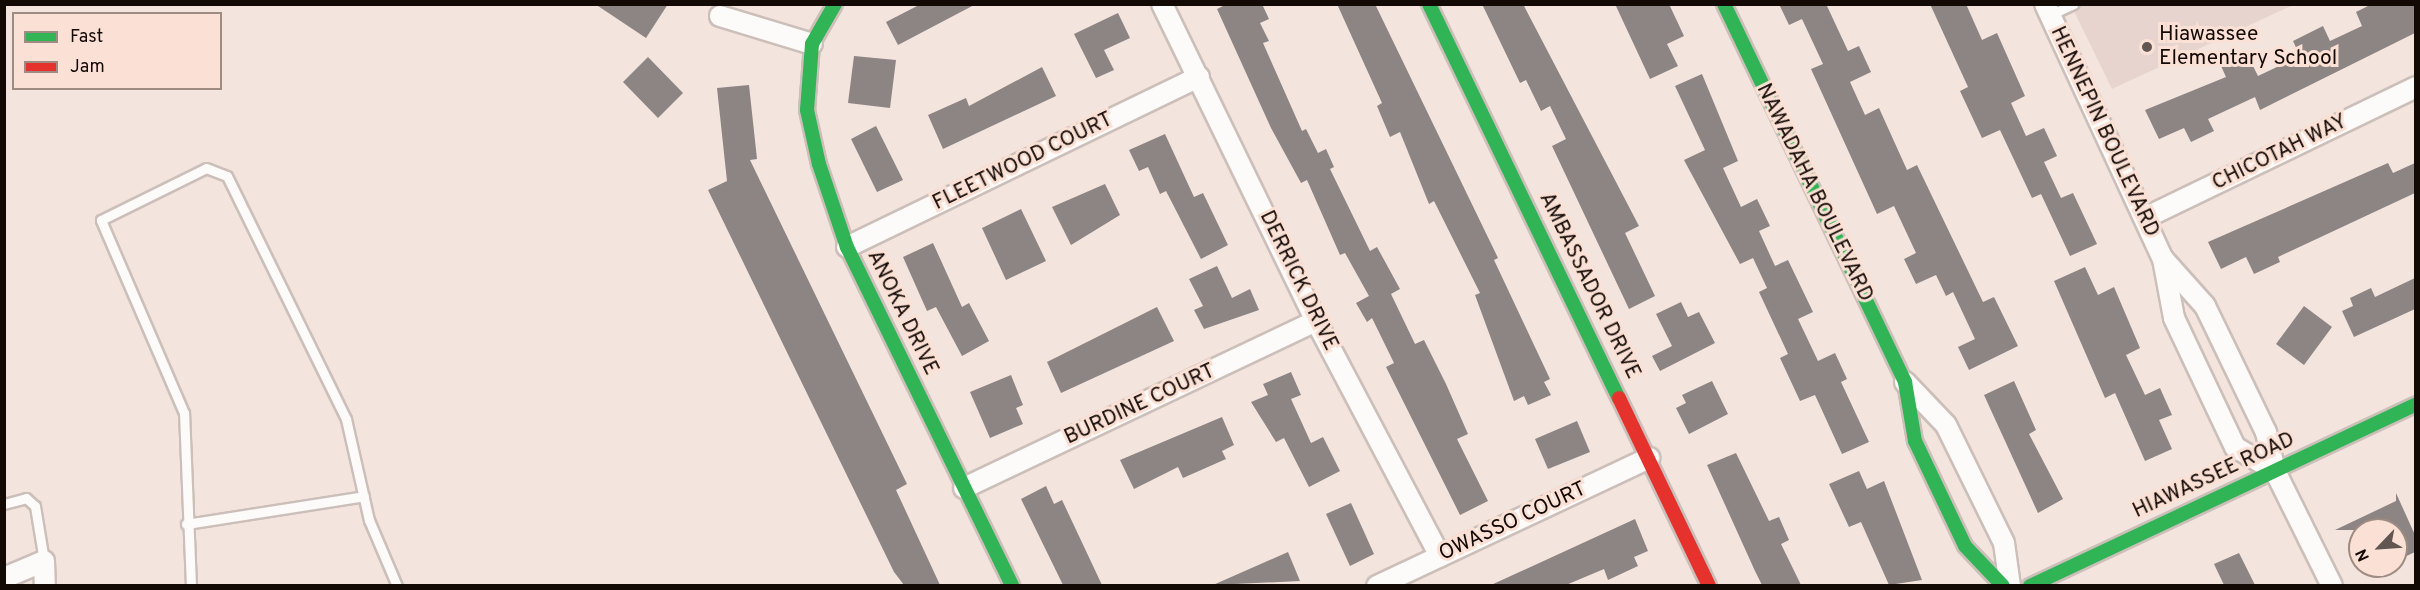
<!DOCTYPE html>
<style>
body{margin:0}
#map{position:relative;width:2420px;height:590px;overflow:hidden;background:#f3e4dd;font-family:Overpass,sans-serif}
div>[style]{position:absolute}
.education>*{inset:0;background:#e8d4ce}
.building>*{inset:0;background:#8d8484}
.roads{filter:drop-shadow(2px 0 #ccbfba) drop-shadow(-2px 0 #ccbfba) drop-shadow(0 2px #ccbfba) drop-shadow(0 -2px #ccbfba)}
.lane>*{height:9px;margin:-4.5px;padding:0 4.5px;transform-origin:4.5px;border-radius:4.5px;background:#fdfbfa}
.street>*{height:20px;margin:-10px;padding:0 10px;transform-origin:10px;border-radius:10px;background:#fdfbfa}
.fast>*{height:14px;margin:-7px;padding:0 7px;transform-origin:7px;border-radius:7px;background:#30b455}
.jam>*{height:14px;margin:-7px;padding:0 7px;transform-origin:7px;border-radius:7px;background:#e5322d}
.dots>*{width:16px;height:16px;translate:-50% -50%;box-sizing:border-box;border:3px solid #fbe1d5;border-radius:50%}
span{translate:-50% -50%;white-space:nowrap;text-align:center;line-height:1.15;-webkit-text-stroke:6px #fbe1d5;paint-order:stroke}
.poi-label{font-size:21px;color:#130905}
.left{translate:0 -50%;text-align:left}
.street-label{font-size:21px;color:#130905}
.frame{position:absolute;inset:0;border:6px solid #130905;pointer-events:none}
.legend{position:absolute;left:12px;top:12px;width:210px;height:78px;box-sizing:border-box;background:#fbe1d5;border:2px solid #9e8b82;margin:0;padding:8px 10px;list-style:none;font-size:18px;color:#130905}
.legend li{display:flex;align-items:center;gap:12px;height:30px}
.legend b{width:30px;border:2px solid #9e8b82}
.north{position:absolute;left:2348px;top:518px;width:60px;height:60px;box-sizing:border-box;background:#fbe1d5;border:2px solid #9e8b82;border-radius:50%;rotate:245deg;font-size:16px;font-weight:700;line-height:24px;text-align:center;color:#130905}
.north::after{content:'';display:block;margin:auto;width:21px;height:27px;background:#615651;clip-path:polygon(50% 0,100% 100%,50% 72%,0 100%)}
</style>
<div id="map">
<div class="education">
<div style="clip-path:polygon(2071px 5px,2293px 5px,2112px 89px)"></div>
</div>
<div class="building">
<div style="clip-path:polygon(595px 4px,668px 4px,646px 38px)"></div>
<div style="clip-path:polygon(921px 4px,976px 4px,898px 45px,886px 22px)"></div>
<div style="clip-path:polygon(1227px 4px,1262px 4px,1269px 19px,1260px 23px,1269px 41px,1263px 43px,1302px 131px,1306px 129px,1318px 153px,1326px 149px,1334px 167px,1330px 169px,1370px 251px,1377px 247px,1400px 289px,1391px 294px,1415px 344px,1424px 340px,1446px 384px,1468px 434px,1457px 439px,1488px 501px,1460px 515px,1386px 367px,1394px 363px,1372px 318px,1367px 322px,1356px 303px,1369px 296px,1345px 253px,1340px 255px,1307px 180px,1301px 183px,1271px 128px,1217px 9px)"></div>
<div style="clip-path:polygon(1337px 4px,1375px 4px,1498px 258px,1494px 260px,1550px 379px,1544px 382px,1551px 395px,1528px 405px,1524px 396px,1514px 401px,1475px 295px,1480px 293px,1434px 201px,1429px 204px,1400px 132px,1390px 137px,1377px 106px,1382px 103px)"></div>
<div style="clip-path:polygon(1482px 4px,1523px 4px,1639px 226px,1625px 233px,1655px 296px,1629px 309px,1552px 146px,1566px 139px,1550px 106px,1541px 111px,1526px 80px,1520px 83px)"></div>
<div style="clip-path:polygon(1615px 4px,1669px 4px,1684px 36px,1667px 44px,1678px 66px,1650px 79px)"></div>
<div style="clip-path:polygon(1779px 4px,1831px 4px,1827px 6px,1848px 51px,1859px 46px,1871px 72px,1850px 82px,1865px 115px,1879px 108px,1907px 170px,1917px 165px,1983px 302px,1994px 297px,2018px 346px,1969px 370px,1958px 347px,1975px 339px,1953px 292px,1946px 296px,1936px 275px,1916px 284px,1904px 259px,1916px 253px,1894px 206px,1877px 214px,1811px 69px,1823px 64px,1802px 19px,1789px 25px)"></div>
<div style="clip-path:polygon(1930px 4px,1966px 4px,1982px 40px,1997px 33px,2025px 96px,2011px 103px,2026px 136px,2044px 128px,2057px 156px,2044px 162px,2061px 198px,2073px 193px,2097px 244px,2070px 256px,2041px 194px,2032px 198px,2000px 130px,1982px 138px,1960px 91px,1968px 87px)"></div>
<div style="clip-path:polygon(2372px 4px,2415px 4px,2415px 33px,2260px 110px,2255px 97px,2208px 119px,2214px 131px,2191px 142px,2184px 128px,2159px 139px,2145px 110px,2226px 77px,2221px 66px,2247px 54px,2258px 76px,2300px 56px,2293px 41px,2323px 26px,2330px 41px,2362px 26px,2356px 12px)"></div>
<div style="clip-path:polygon(1118px 13px,1130px 38px,1104px 50px,1114px 70px,1096px 78px,1074px 34px)"></div>
<div style="clip-path:polygon(854px 56px,896px 60px,890px 108px,848px 103px)"></div>
<div style="clip-path:polygon(648px 57px,683px 93px,658px 118px,623px 82px)"></div>
<div style="clip-path:polygon(1042px 67px,1056px 96px,943px 149px,928px 115px,966px 98px,969px 106px)"></div>
<div style="clip-path:polygon(1702px 74px,1738px 161px,1723px 168px,1741px 207px,1757px 199px,1770px 226px,1759px 231px,1775px 266px,1788px 260px,1813px 312px,1798px 319px,1818px 361px,1835px 353px,1847px 379px,1841px 382px,1869px 442px,1842px 454px,1815px 395px,1800px 401px,1780px 358px,1788px 354px,1759px 292px,1767px 288px,1753px 258px,1740px 264px,1684px 160px,1705px 150px,1675px 86px)"></div>
<div style="clip-path:polygon(749px 85px,757px 159px,750px 160px,907px 484px,896px 490px,940px 585px,904px 585px,894px 572px,708px 190px,727px 181px,717px 88px)"></div>
<div style="clip-path:polygon(876px 126px,903px 180px,877px 192px,851px 139px)"></div>
<div style="clip-path:polygon(1165px 134px,1194px 197px,1203px 193px,1228px 245px,1201px 259px,1166px 191px,1160px 194px,1148px 167px,1139px 171px,1129px 150px)"></div>
<div style="clip-path:polygon(2388px 163px,2393px 173px,2415px 163px,2415px 193px,2278px 257px,2280px 262px,2254px 274px,2246px 257px,2221px 269px,2208px 242px)"></div>
<div style="clip-path:polygon(1105px 184px,1120px 215px,1071px 245px,1052px 207px)"></div>
<div style="clip-path:polygon(1021px 209px,1046px 261px,1006px 280px,982px 228px)"></div>
<div style="clip-path:polygon(933px 243px,962px 307px,969px 303px,989px 341px,962px 356px,936px 307px,927px 311px,903px 257px)"></div>
<div style="clip-path:polygon(1217px 266px,1232px 298px,1250px 289px,1259px 310px,1204px 329px,1194px 310px,1203px 306px,1189px 279px)"></div>
<div style="clip-path:polygon(2085px 267px,2098px 295px,2114px 287px,2140px 348px,2126px 355px,2145px 395px,2160px 388px,2172px 415px,2159px 420px,2172px 449px,2145px 461px,2115px 393px,2105px 398px,2054px 281px)"></div>
<div style="clip-path:polygon(2415px 278px,2415px 309px,2354px 337px,2342px 311px,2353px 306px,2350px 298px,2371px 288px,2375px 297px)"></div>
<div style="clip-path:polygon(1681px 302px,1688px 317px,1699px 312px,1715px 343px,1660px 371px,1652px 356px,1672px 346px,1656px 314px)"></div>
<div style="clip-path:polygon(2304px 306px,2332px 327px,2304px 365px,2276px 344px)"></div>
<div style="clip-path:polygon(1157px 307px,1174px 341px,1061px 393px,1047px 362px)"></div>
<div style="clip-path:polygon(1291px 372px,1301px 395px,1291px 399px,1311px 443px,1323px 437px,1340px 471px,1309px 487px,1284px 438px,1276px 442px,1251px 402px,1268px 395px,1263px 384px)"></div>
<div style="clip-path:polygon(1011px 375px,1023px 405px,1016px 408px,1023px 424px,990px 438px,970px 392px)"></div>
<div style="clip-path:polygon(1712px 381px,1728px 414px,1689px 434px,1676px 408px,1686px 403px,1682px 395px)"></div>
<div style="clip-path:polygon(2014px 381px,2036px 430px,2029px 434px,2063px 499px,2038px 513px,1984px 395px)"></div>
<div style="clip-path:polygon(1222px 417px,1234px 445px,1222px 451px,1226px 459px,1183px 478px,1178px 467px,1134px 489px,1120px 460px)"></div>
<div style="clip-path:polygon(1577px 421px,1590px 452px,1548px 469px,1535px 439px)"></div>
<div style="clip-path:polygon(1736px 453px,1769px 521px,1779px 517px,1789px 540px,1781px 544px,1801px 585px,1762px 585px,1755px 571px,1707px 465px)"></div>
<div style="clip-path:polygon(1859px 471px,1867px 489px,1884px 481px,1922px 580px,1889px 585px,1861px 522px,1849px 527px,1829px 484px)"></div>
<div style="clip-path:polygon(1046px 486px,1054px 504px,1062px 500px,1102px 585px,1063px 585px,1021px 499px)"></div>
<div style="clip-path:polygon(2396px 493px,2415px 535px,2415px 552px,2396px 561px,2396px 530px,2335px 530px,2396px 501px)"></div>
<div style="clip-path:polygon(1351px 503px,1374px 554px,1350px 566px,1326px 514px)"></div>
<div style="clip-path:polygon(1635px 519px,1648px 551px,1634px 557px,1638px 566px,1608px 580px,1604px 569px,1566px 585px,1491px 585px)"></div>
<div style="clip-path:polygon(1288px 552px,1300px 581px,1213px 585px)"></div>
<div style="clip-path:polygon(2239px 553px,2255px 585px,2224px 585px,2214px 564px)"></div>
</div>
<div class="roads">
<div class="lane">
<div style="left:2050px;top:15px;width:26px;rotate:-25deg"></div>
<div style="left:4px;top:504px;width:23px;rotate:-15deg"></div>
<div style="left:26px;top:498px;width:12px;rotate:42deg"></div>
<div style="left:35px;top:506px;width:56px;rotate:80.7deg"></div>
<div style="left:186px;top:524px;width:180px;rotate:-8.9deg"></div>
<div style="left:191px;top:586px;width:173px;rotate:-92.3deg"></div>
<div style="left:184px;top:413px;width:210px;rotate:-113.3deg"></div>
<div style="left:101px;top:220px;width:117px;rotate:-26.3deg"></div>
<div style="left:206px;top:168px;width:22px;rotate:21deg"></div>
<div style="left:227px;top:176px;width:271px;rotate:63.9deg"></div>
<div style="left:346px;top:419px;width:104px;rotate:77.2deg"></div>
<div style="left:369px;top:520px;width:72px;rotate:67deg"></div>
</div>
<div class="street">
<div style="left:1162px;top:4px;width:352px;rotate:64.1deg"></div>
<div style="left:1316px;top:321px;width:266px;rotate:62.2deg"></div>
<div style="left:2045px;top:4px;width:281px;rotate:65.2deg"></div>
<div style="left:2163px;top:259px;width:60px;rotate:79.4deg"></div>
<div style="left:2174px;top:318px;width:143px;rotate:64.7deg"></div>
<div style="left:2235px;top:447px;width:47px;rotate:31deg"></div>
<div style="left:720px;top:16px;width:96px;rotate:16.9deg"></div>
<div style="left:2145px;top:218px;width:301px;rotate:-25.8deg"></div>
<div style="left:847px;top:247px;width:391px;rotate:-25.8deg"></div>
<div style="left:2163px;top:259px;width:63px;rotate:48.2deg"></div>
<div style="left:2205px;top:306px;width:140px;rotate:64.2deg"></div>
<div style="left:2266px;top:432px;width:40px;rotate:77deg"></div>
<div style="left:2275px;top:471px;width:128px;rotate:63.6deg"></div>
<div style="left:1905px;top:382px;width:59px;rotate:46.4deg"></div>
<div style="left:1946px;top:425px;width:131px;rotate:63.8deg"></div>
<div style="left:2004px;top:543px;width:43px;rotate:82.1deg"></div>
<div style="left:964px;top:488px;width:390px;rotate:-25.4deg"></div>
<div style="left:4px;top:578px;width:43px;rotate:-23deg"></div>
<div style="left:44px;top:561px;width:25px;rotate:88deg"></div>
<div style="left:1377px;top:586px;width:301px;rotate:-25.2deg"></div>
</div>
<div class="fast">
<div style="left:835px;top:4px;width:46px;rotate:119.9deg"></div>
<div style="left:812px;top:44px;width:66px;rotate:94.3deg"></div>
<div style="left:807px;top:110px;width:55px;rotate:77.5deg"></div>
<div style="left:819px;top:164px;width:88px;rotate:71.4deg"></div>
<div style="left:847px;top:247px;width:377px;rotate:64deg"></div>
<div style="left:1429px;top:4px;width:437px;rotate:64.3deg"></div>
<div style="left:1724px;top:4px;width:419px;rotate:64.4deg"></div>
<div style="left:1905px;top:382px;width:60px;rotate:80.4deg"></div>
<div style="left:1915px;top:441px;width:116px;rotate:64.5deg"></div>
<div style="left:1965px;top:546px;width:55px;rotate:46.5deg"></div>
<div style="left:2030px;top:586px;width:427px;rotate:-25.2deg"></div>
</div>
<div class="jam">
<div style="left:1619px;top:398px;width:208px;rotate:64.4deg"></div>
</div>
</div>
<div class="dots">
<div style="left:2147px;top:47px;background:#615651"></div>
</div>
<div class="poi-label">
<span class="left" style="left:2159px;top:47px">Hiawassee<br>Elementary School</span>
</div>
<div class="street-label">
<span style="left:2104px;top:132px;rotate:65deg">HENNEPIN BOULEVARD</span>
<span style="left:2280px;top:153px;rotate:-26deg">CHICOTAH WAY</span>
<span style="left:1023px;top:162px;rotate:-26deg">FLEETWOOD COURT</span>
<span style="left:1814px;top:193px;rotate:64deg">NAWADAHA BOULEVARD</span>
<span style="left:1298px;top:281px;rotate:64deg">DERRICK DRIVE</span>
<span style="left:1589px;top:286px;rotate:64deg">AMBASSADOR DRIVE</span>
<span style="left:902px;top:313px;rotate:64deg">ANOKA DRIVE</span>
<span style="left:1140px;top:405px;rotate:-25deg">BURDINE COURT</span>
<span style="left:2214px;top:476px;rotate:-25deg">HIAWASSEE ROAD</span>
<span style="left:1513px;top:522px;rotate:-25deg">OWASSO COURT</span>
</div>
<div class="frame"></div>
<ul class="legend">
<li><b style="height:8px;background:#30b455"></b>Fast</li>
<li><b style="height:8px;background:#e5322d"></b>Jam</li>
</ul>
<div class="north">N</div>
</div>
